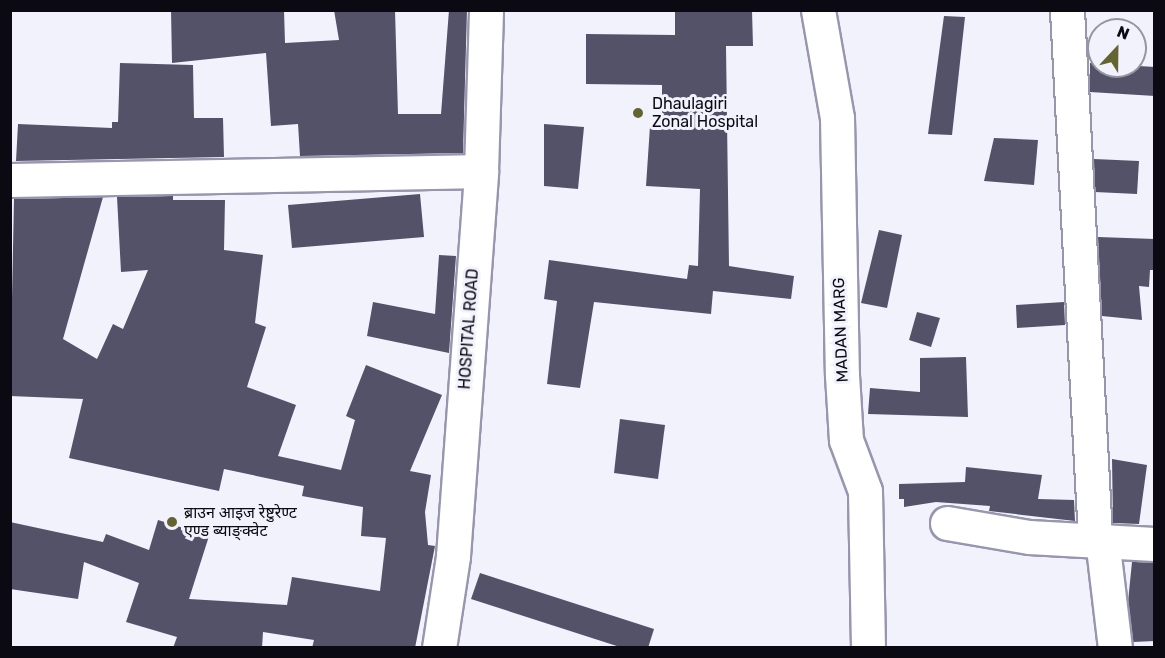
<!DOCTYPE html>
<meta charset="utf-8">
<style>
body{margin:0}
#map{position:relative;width:1165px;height:658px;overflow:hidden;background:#f2f2fd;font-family:Rubik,"Noto Sans Devanagari",sans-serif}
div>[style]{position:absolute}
.building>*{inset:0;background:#545269}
.roads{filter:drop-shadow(2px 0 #9896af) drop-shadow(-2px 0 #9896af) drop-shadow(0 2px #9896af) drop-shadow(0 -2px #9896af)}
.minor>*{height:33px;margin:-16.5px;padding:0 16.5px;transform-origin:16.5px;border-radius:16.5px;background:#fff}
.dots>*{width:16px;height:16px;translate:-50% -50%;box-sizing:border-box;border:3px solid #f2f2fd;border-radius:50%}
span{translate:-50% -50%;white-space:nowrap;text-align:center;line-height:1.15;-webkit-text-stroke:6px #f2f2fd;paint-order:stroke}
.poi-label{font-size:16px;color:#0b0a13}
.left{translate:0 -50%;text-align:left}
.street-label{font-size:16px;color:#0b0a13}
.frame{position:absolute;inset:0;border:12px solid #0b0a13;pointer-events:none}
.north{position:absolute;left:1087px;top:18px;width:60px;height:60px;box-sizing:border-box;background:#f2f2fd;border:2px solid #96959f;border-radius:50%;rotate:22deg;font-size:16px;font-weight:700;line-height:24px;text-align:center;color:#0b0a13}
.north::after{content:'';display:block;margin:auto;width:21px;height:27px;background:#646431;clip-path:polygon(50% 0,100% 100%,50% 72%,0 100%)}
</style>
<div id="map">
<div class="building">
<div style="clip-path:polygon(171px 10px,284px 10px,285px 43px,339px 40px,334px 10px,395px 10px,398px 114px,441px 114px,449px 10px,467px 10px,463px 153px,300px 156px,298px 124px,271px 126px,266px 53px,172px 63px)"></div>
<div style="clip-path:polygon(675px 10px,752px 10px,753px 46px,726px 46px,729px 266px,794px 276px,791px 299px,713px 291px,711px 314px,594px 302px,580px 388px,547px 384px,557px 301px,544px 299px,549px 260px,687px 279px,689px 265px,698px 266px,700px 189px,646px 186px,650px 126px,662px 127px,662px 85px,586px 84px,586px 34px,675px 35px)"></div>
<div style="clip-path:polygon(944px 16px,965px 17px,952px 135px,928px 134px)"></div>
<div style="clip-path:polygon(120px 63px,193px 65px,194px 118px,223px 118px,224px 157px,16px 161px,18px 124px,112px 128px,112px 122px,118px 122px)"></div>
<div style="clip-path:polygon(1090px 63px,1155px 67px,1155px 96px,1090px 92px)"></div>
<div style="clip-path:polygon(544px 124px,584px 127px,578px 189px,544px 186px)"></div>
<div style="clip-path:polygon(994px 138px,1038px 140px,1034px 185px,984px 181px)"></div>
<div style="clip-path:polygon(1094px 159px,1139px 161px,1137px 194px,1095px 192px)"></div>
<div style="clip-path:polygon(420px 194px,424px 237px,292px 248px,288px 205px)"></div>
<div style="clip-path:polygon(173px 196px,173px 200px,225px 200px,224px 250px,263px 255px,255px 323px,266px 327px,247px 387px,296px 405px,278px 456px,341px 470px,355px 420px,346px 416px,366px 365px,442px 395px,410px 471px,431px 475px,425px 512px,428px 545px,435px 546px,415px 648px,312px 648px,314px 640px,263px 632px,262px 648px,173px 648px,177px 637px,126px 622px,139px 583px,84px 562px,78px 599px,10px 589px,10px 522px,103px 542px,106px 534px,149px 550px,158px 520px,209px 536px,189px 599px,287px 605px,292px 577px,380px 591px,386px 538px,361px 536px,363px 507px,302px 496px,304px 486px,224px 469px,219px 491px,69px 458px,83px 399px,10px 396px,14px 199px,103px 197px,63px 339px,97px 359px,113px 324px,123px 329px,148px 270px,121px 272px,117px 197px)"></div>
<div style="clip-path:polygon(879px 230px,902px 235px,887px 308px,861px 303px)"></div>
<div style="clip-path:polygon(1098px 237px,1155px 239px,1155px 270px,1150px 270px,1149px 287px,1139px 286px,1142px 320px,1102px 316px)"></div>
<div style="clip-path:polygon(439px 255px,456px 256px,449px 353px,367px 336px,373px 302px,435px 314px)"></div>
<div style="clip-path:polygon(1064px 302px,1065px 325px,1017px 328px,1016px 305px)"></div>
<div style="clip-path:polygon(917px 312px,940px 318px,931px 347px,909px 340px)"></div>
<div style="clip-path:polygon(966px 357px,968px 417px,868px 414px,870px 388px,920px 392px,920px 358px)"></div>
<div style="clip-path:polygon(620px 419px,665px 425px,658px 479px,614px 473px)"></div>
<div style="clip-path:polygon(1112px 459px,1147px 465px,1139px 524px,1113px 523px)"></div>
<div style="clip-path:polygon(966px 467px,1042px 475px,1038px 499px,1074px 500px,1075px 521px,989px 511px,990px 506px,936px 502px,904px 507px,904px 499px,899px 499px,899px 484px,965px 482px)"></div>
<div style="clip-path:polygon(1132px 562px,1155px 562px,1155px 641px,1133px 642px,1128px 602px)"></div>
<div style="clip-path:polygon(480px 573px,654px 629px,648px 648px,623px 648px,471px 599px)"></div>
</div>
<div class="roads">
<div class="minor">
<div style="left:818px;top:10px;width:110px;rotate:80deg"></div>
<div style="left:837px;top:118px;width:257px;rotate:88.9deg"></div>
<div style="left:842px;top:375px;width:65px;rotate:86.5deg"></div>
<div style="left:846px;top:440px;width:54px;rotate:69.6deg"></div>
<div style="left:865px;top:491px;width:157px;rotate:88.9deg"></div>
<div style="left:1067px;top:10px;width:528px;rotate:86.96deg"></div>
<div style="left:10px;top:180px;width:471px;rotate:-1.1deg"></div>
<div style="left:947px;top:523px;width:83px;rotate:9.7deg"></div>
<div style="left:1029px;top:537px;width:125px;rotate:3.2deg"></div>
<div style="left:1102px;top:539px;width:110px;rotate:83.2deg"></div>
<div style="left:439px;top:648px;width:93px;rotate:-81.3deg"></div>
<div style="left:453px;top:556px;width:386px;rotate:-85.8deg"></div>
<div style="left:481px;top:171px;width:161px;rotate:-88.2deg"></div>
</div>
</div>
<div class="dots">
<div style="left:638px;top:113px;background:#646431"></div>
<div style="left:172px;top:522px;background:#646431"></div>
</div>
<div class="poi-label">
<span class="left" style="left:652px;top:113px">Dhaulagiri<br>Zonal Hospital</span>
<span class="left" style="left:184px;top:522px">ब्राउन आइज रेष्टुरेण्ट<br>एण्ड ब्याङ्क्वेट</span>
</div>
<div class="street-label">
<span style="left:469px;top:329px;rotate:-86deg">HOSPITAL ROAD</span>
<span style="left:841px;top:330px;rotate:-92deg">MADAN MARG</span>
</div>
<div class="frame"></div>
<div class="north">N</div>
</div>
